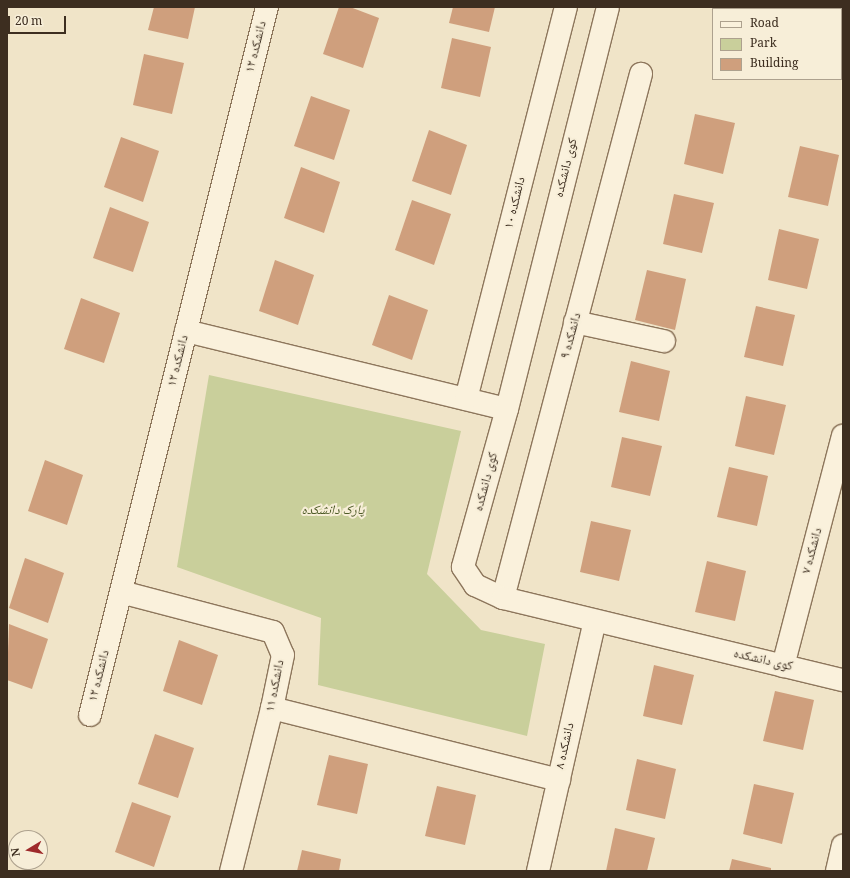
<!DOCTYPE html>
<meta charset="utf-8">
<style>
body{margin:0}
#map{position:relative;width:850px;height:878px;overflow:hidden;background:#f0e4c8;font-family:Georgia,"Noto Naskh Arabic",serif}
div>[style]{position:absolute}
.green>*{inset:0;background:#c9cf9b}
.building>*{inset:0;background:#cf9f7d}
.roads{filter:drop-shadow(1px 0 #8d765c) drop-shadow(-1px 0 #8d765c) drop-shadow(0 1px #8d765c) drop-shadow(0 -1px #8d765c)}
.street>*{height:22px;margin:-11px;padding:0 11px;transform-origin:11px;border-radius:11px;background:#faf1dc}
.secondary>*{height:22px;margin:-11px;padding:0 11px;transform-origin:11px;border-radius:11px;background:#faf1dc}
span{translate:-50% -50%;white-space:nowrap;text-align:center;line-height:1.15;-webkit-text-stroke:4px #f7eed8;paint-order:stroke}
.street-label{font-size:13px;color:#3d2e20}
.park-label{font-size:13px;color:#4d5a26;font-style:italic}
.frame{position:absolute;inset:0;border:8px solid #3d2e20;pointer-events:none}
.legend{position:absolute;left:712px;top:8px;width:130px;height:72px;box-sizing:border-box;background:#f7eed8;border:1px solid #ada18e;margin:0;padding:5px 7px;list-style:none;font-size:12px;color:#3d2e20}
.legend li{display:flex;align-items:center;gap:8px;height:20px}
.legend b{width:20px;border:1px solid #ada18e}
.north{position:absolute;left:8px;top:830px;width:40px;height:40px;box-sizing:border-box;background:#f7eed8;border:1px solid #ada18e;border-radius:50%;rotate:260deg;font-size:11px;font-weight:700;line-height:16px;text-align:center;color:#3d2e20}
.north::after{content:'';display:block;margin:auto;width:14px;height:18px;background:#9e2a2b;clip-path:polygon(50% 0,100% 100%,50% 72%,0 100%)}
.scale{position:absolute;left:8px;top:16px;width:58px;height:18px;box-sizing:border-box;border:2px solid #3d2e20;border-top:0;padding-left:5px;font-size:12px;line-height:14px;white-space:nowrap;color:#3d2e20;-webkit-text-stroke:3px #f7eed8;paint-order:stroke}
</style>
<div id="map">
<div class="green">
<div style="clip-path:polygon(209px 375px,461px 431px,427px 574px,481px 630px,545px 644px,527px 736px,318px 685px,321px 618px,177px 567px)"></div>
</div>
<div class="building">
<div style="clip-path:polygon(154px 7px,195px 7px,188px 39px,148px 30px)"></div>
<div style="clip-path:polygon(339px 7px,350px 7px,379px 18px,363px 68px,323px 54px)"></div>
<div style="clip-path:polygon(453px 7px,495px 7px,489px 32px,449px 23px)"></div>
<div style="clip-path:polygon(452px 38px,491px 47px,480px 97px,441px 88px)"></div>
<div style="clip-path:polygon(144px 54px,184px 63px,172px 114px,133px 105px)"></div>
<div style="clip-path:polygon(311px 96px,350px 110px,334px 160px,294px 146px)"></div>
<div style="clip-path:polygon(695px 114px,735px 123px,723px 174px,684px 164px)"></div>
<div style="clip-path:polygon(429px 130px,467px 145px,451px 195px,412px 181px)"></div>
<div style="clip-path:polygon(121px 137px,159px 151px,143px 202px,104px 187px)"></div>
<div style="clip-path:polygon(800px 146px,839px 155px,828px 206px,788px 197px)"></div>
<div style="clip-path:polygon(301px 167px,340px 182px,324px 233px,284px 218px)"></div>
<div style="clip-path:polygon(674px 194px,714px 203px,702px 253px,663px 244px)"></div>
<div style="clip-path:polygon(412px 200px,451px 214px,434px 265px,395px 250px)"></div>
<div style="clip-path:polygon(110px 207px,149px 222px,133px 272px,93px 258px)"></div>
<div style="clip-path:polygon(779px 229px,819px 239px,807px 289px,768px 280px)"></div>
<div style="clip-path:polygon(275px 260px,314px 275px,298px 325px,259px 311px)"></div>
<div style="clip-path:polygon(647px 270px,686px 279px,675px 330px,635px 320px)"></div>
<div style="clip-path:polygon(389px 295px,428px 310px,412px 360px,372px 345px)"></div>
<div style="clip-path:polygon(81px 298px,120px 313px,104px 363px,64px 349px)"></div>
<div style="clip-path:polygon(756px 306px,795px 315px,783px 366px,744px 357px)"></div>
<div style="clip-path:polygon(631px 361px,670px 371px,659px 421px,619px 412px)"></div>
<div style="clip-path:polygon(746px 396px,786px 405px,774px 455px,735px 446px)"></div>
<div style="clip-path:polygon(622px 437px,662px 446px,650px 496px,611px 487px)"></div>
<div style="clip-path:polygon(45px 460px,83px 475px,67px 525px,28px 511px)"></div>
<div style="clip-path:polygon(729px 467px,768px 476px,757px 526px,717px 517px)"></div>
<div style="clip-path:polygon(591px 521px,631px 530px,619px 581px,580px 572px)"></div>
<div style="clip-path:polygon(25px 558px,64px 573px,48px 623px,9px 608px)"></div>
<div style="clip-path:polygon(707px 561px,746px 571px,735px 621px,695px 612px)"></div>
<div style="clip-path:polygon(9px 624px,48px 639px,32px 689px,7px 680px)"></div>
<div style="clip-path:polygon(179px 640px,218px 655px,202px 705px,163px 691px)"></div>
<div style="clip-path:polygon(654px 665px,694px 675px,682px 725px,643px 716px)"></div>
<div style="clip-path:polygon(775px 691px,814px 700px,803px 750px,763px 741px)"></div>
<div style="clip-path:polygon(155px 734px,194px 748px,178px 798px,138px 784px)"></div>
<div style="clip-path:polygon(329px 755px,368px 764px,357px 814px,317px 805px)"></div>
<div style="clip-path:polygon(637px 759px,676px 769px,665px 819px,626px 810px)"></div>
<div style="clip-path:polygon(754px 784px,794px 793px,782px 844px,743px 834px)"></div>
<div style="clip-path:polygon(437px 786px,476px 795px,465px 845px,425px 836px)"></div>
<div style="clip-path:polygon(132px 802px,171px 816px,154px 867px,115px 852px)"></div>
<div style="clip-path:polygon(615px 828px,655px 838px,647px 871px,606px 871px)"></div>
<div style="clip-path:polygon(302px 850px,341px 859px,339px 871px,297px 871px)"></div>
<div style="clip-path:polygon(732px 859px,771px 868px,771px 871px,729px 871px)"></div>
</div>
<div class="roads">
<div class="street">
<div style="left:575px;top:322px;width:91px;rotate:12.1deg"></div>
<div style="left:186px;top:331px;width:330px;rotate:13.7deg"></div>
<div style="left:466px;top:399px;width:405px;rotate:-75.7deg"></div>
<div style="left:121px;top:592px;width:157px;rotate:14.7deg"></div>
<div style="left:273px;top:632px;width:25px;rotate:67deg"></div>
<div style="left:283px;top:655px;width:54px;rotate:101.7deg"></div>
<div style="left:272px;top:708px;width:168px;rotate:104.1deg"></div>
<div style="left:503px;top:598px;width:542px;rotate:-75.25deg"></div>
<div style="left:783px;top:666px;width:238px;rotate:-75.4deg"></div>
<div style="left:272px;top:708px;width:296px;rotate:14.1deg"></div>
<div style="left:90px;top:715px;width:730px;rotate:-75.96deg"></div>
<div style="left:538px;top:871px;width:256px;rotate:-77.2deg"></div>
<div style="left:837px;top:871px;width:26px;rotate:-77deg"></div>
</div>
<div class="secondary">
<div style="left:608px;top:7px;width:414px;rotate:104.1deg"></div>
<div style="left:507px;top:409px;width:164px;rotate:105.6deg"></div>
<div style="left:463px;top:567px;width:22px;rotate:56deg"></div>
<div style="left:475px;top:585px;width:31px;rotate:25deg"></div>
<div style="left:503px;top:598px;width:350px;rotate:13.6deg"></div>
</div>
</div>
<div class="street-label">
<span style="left:257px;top:47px;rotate:-76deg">دانشکده ۱۲</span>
<span style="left:567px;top:168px;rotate:-76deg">کوی دانشکده</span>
<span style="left:516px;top:203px;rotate:-76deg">دانشکده ۱۰</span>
<span style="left:572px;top:336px;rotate:-75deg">دانشکده ۹</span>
<span style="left:179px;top:361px;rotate:-76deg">دانشکده ۱۲</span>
<span style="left:487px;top:482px;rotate:-75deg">کوی دانشکده</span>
<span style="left:813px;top:551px;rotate:-75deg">دانشکده ۷</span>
<span style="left:763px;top:661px;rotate:13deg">کوی دانشکده</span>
<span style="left:100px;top:676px;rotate:-76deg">دانشکده ۱۲</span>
<span style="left:276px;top:686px;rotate:-79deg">دانشکده ۱۱</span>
<span style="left:566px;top:746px;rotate:-77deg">دانشکده ۸</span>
</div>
<div class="park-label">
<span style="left:333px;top:511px">پارک دانشکده</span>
</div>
<div class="frame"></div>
<ul class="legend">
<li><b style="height:5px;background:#faf1dc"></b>Road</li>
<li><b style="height:11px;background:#c9cf9b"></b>Park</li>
<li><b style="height:11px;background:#cf9f7d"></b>Building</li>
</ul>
<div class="north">N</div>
<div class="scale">20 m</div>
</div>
